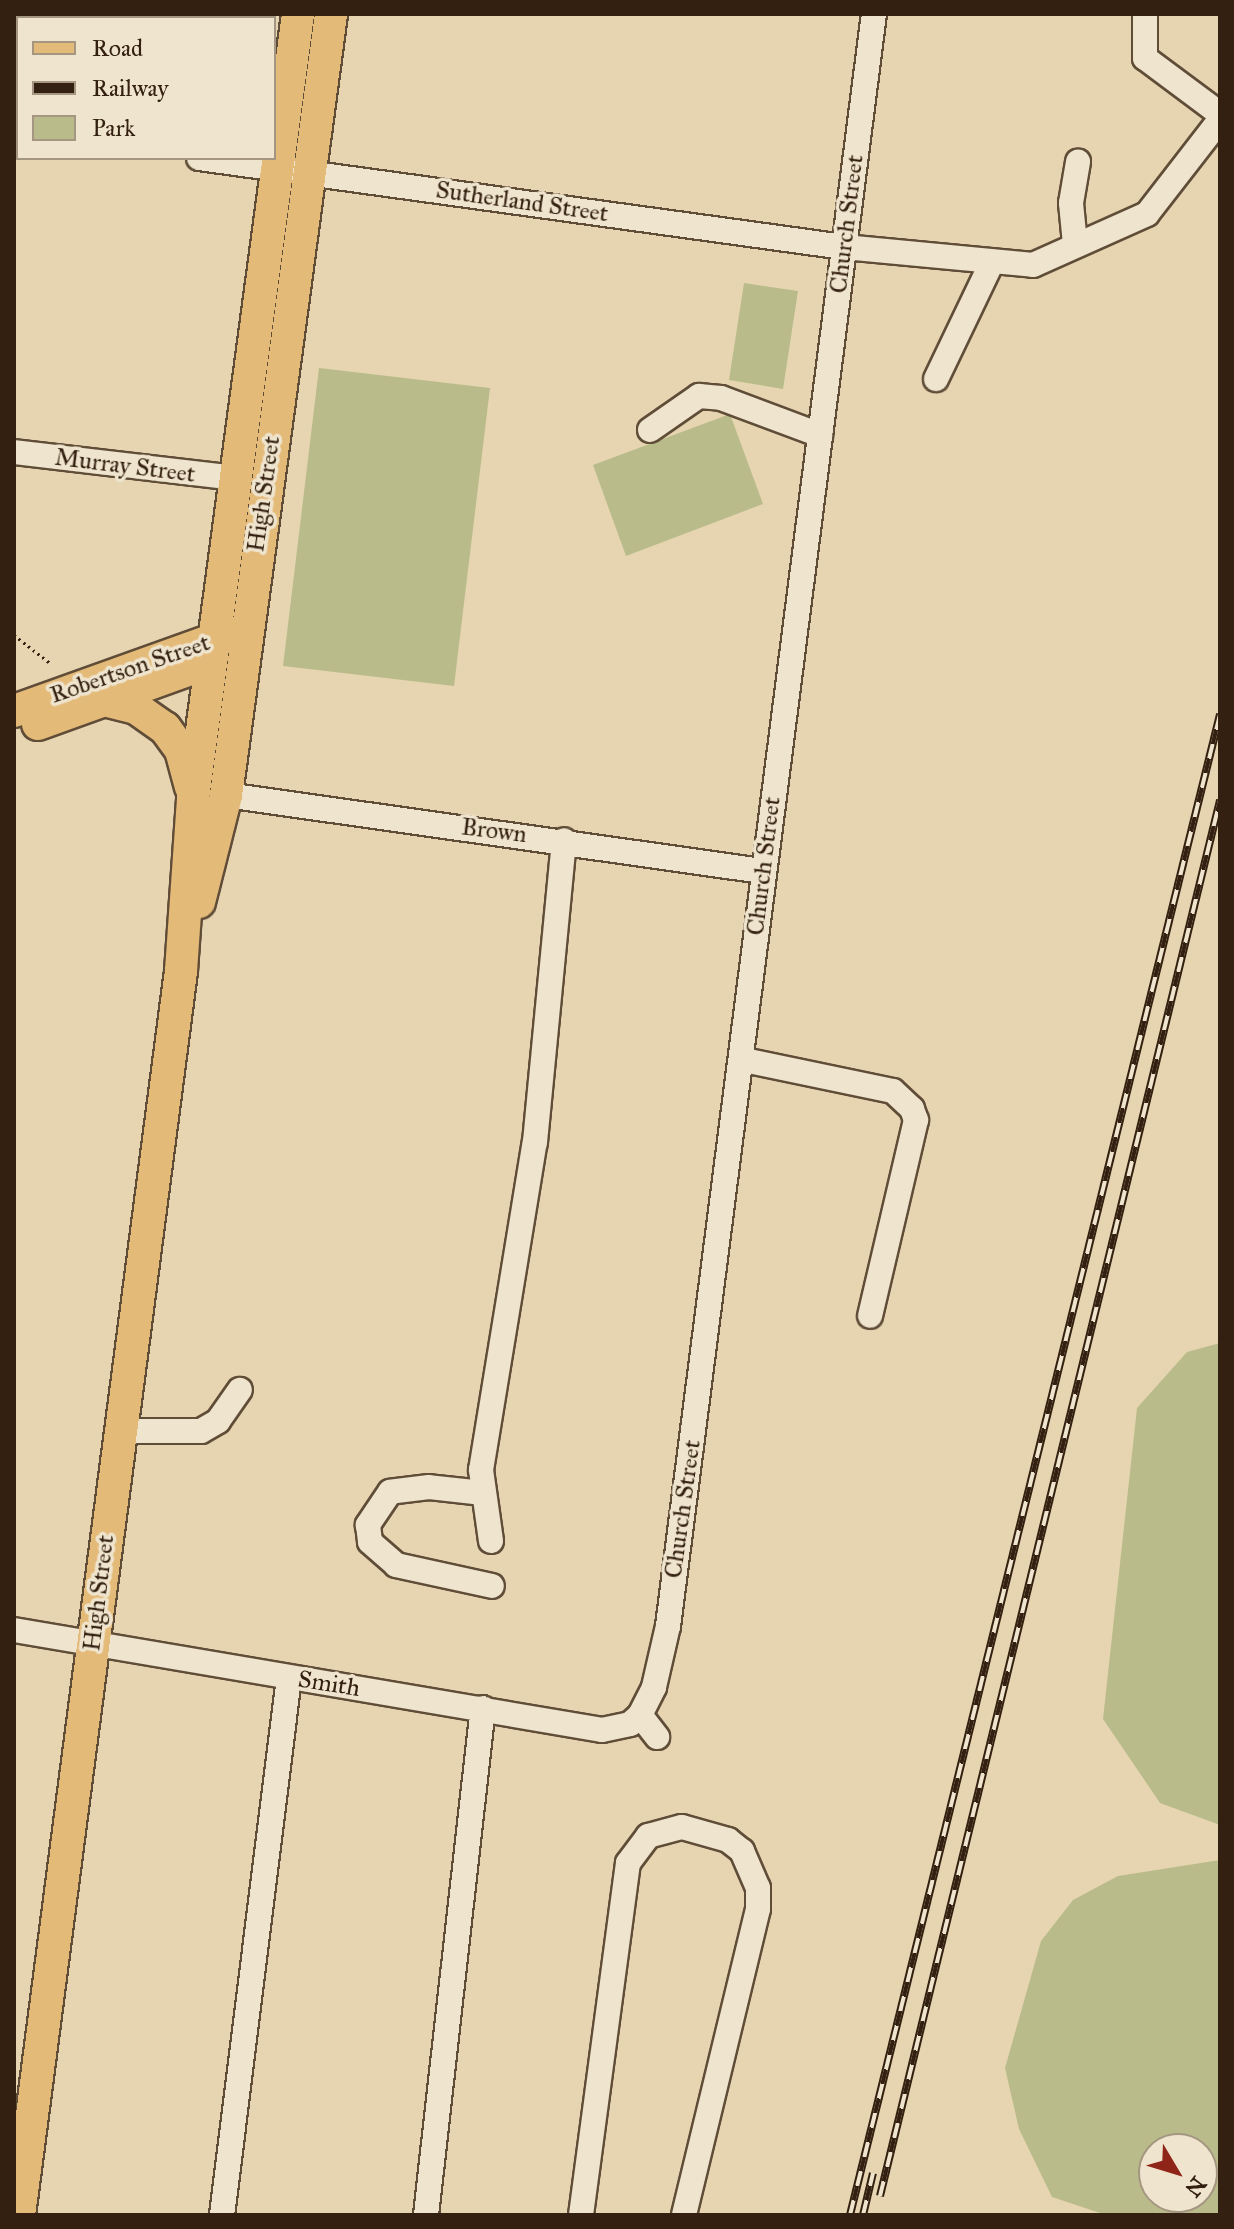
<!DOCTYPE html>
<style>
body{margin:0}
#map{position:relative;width:1234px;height:2229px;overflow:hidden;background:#e7d5b2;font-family:"IM FELL Great Primer",serif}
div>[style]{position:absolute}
.green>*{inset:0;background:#b9bc8a}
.path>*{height:3px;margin-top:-1.5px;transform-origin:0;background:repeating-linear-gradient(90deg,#332010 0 2px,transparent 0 6px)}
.roads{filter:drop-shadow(2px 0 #604d38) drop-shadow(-2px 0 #604d38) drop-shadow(0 2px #604d38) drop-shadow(0 -2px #604d38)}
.minor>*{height:24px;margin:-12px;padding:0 12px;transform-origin:12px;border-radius:12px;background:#efe4cd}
.major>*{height:32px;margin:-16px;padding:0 16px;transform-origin:16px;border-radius:16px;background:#e4ba79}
.rail>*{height:8px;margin-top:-4px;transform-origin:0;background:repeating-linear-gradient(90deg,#efe4cd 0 15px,#332010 0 30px);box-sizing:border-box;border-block:2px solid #332010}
span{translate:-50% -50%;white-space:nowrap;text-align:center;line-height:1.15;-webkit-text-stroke:7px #efe4cd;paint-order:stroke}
.street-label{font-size:24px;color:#332010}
.frame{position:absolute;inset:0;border:16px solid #332010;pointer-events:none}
.legend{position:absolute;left:16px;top:16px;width:260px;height:144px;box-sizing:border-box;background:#efe4cd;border:2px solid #a49681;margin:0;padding:10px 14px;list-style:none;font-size:24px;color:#332010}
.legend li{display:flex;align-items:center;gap:16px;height:40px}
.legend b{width:40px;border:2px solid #a49681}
.north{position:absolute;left:1138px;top:2133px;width:80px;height:80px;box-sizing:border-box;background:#efe4cd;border:2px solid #a49681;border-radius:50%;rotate:128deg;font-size:22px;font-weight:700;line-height:32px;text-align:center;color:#332010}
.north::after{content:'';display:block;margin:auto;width:28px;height:36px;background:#8f2418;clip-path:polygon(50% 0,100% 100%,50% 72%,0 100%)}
</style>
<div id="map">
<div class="green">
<div style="clip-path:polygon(744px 283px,798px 291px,783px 389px,729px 380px)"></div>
<div style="clip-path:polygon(319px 368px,490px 388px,454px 686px,283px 666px)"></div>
<div style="clip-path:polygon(730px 414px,763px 504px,626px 556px,593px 465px)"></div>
<div style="clip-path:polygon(1220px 1343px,1220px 1825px,1160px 1803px,1103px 1719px,1137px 1408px,1187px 1352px)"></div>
<div style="clip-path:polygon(evenodd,1220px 1860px,1220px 2215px,1106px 2215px,1052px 2197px,1019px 2129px,1005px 2068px,1041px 1941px,1073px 1900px,1118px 1876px,1220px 1860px,1202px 2149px,1202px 2197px,1154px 2197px,1154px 2149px,1202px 2149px)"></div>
</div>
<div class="path">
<div style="left:14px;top:635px;width:46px;rotate:37.9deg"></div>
</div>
<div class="roads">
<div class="minor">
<div style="left:1145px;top:14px;width:44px;rotate:90deg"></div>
<div style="left:1145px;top:58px;width:94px;rotate:36.7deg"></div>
<div style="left:14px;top:131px;width:4px"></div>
<div style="left:199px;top:158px;width:651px;rotate:7.86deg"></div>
<div style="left:844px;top:247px;width:190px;rotate:5.4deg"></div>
<div style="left:1033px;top:265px;width:125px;rotate:-24.1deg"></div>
<div style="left:1147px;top:214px;width:119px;rotate:-52.2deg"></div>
<div style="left:1075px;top:244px;width:41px;rotate:-95.6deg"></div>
<div style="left:1071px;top:203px;width:42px;rotate:-80.3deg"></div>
<div style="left:936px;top:379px;width:130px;rotate:-64.4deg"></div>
<div style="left:650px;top:430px;width:60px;rotate:-34.8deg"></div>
<div style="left:699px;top:396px;width:22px;rotate:5deg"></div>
<div style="left:721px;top:398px;width:106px;rotate:20.5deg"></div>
<div style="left:14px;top:452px;width:224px;rotate:6.7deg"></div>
<div style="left:226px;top:795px;width:541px;rotate:8.07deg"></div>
<div style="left:744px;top:1060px;width:152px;rotate:11.8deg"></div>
<div style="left:893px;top:1091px;width:26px;rotate:43deg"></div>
<div style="left:912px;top:1109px;width:12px;rotate:70deg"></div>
<div style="left:916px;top:1120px;width:201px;rotate:103.2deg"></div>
<div style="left:121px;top:1431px;width:80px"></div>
<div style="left:201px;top:1431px;width:20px;rotate:-30deg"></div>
<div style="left:218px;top:1421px;width:38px;rotate:-55deg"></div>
<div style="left:483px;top:1493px;width:54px;rotate:-173.7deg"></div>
<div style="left:429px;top:1487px;width:39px;rotate:173deg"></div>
<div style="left:390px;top:1492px;width:40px;rotate:124deg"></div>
<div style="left:368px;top:1525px;width:17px;rotate:83deg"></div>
<div style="left:370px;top:1542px;width:35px;rotate:41deg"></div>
<div style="left:396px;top:1565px;width:98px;rotate:12.3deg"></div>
<div style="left:491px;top:1541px;width:72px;rotate:-98deg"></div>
<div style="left:481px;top:1470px;width:332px;rotate:-80.7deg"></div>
<div style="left:535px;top:1142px;width:303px;rotate:-84.5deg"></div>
<div style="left:14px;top:1630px;width:596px;rotate:9.65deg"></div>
<div style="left:602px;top:1730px;width:29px;rotate:-12deg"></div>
<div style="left:630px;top:1724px;width:13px;rotate:-42deg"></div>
<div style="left:640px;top:1715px;width:31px;rotate:-63deg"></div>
<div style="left:654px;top:1687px;width:63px;rotate:-77.1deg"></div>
<div style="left:668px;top:1626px;width:1625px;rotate:-82.72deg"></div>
<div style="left:640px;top:1715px;width:28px;rotate:52deg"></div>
<div style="left:222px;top:2215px;width:541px;rotate:-82.89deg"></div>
<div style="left:426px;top:2215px;width:510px;rotate:-83.59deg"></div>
<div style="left:581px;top:2215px;width:355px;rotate:-82.4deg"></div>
<div style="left:628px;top:1863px;width:34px;rotate:-53deg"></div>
<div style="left:648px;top:1836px;width:35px;rotate:-15deg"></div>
<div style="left:682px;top:1827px;width:48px;rotate:15.8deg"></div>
<div style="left:728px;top:1840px;width:18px;rotate:38deg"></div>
<div style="left:742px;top:1851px;width:40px;rotate:66.6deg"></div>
<div style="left:758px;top:1888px;width:21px;rotate:90deg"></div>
<div style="left:758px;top:1909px;width:315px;rotate:103.6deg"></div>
</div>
<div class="major">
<div style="left:104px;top:700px;width:33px;rotate:14deg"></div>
<div style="left:136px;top:708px;width:35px;rotate:35deg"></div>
<div style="left:165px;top:728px;width:27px;rotate:54deg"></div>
<div style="left:181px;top:750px;width:38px;rotate:75deg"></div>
<div style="left:14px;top:711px;width:232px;rotate:-19.7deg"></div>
<div style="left:38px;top:724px;width:174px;rotate:-19.8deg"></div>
<div style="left:199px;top:902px;width:110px;rotate:-75.8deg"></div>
<div style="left:226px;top:795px;width:788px;rotate:-82.34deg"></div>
<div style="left:19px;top:2215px;width:1255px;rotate:-82.58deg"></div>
<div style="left:181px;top:971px;width:173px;rotate:-86deg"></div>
<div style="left:193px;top:798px;width:791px;rotate:-82.37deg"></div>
</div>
</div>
<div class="rail">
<div style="left:880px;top:2196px;width:1437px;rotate:-76.31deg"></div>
<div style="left:850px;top:2215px;width:1546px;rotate:-76.15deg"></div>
<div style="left:863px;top:2215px;width:43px;rotate:-76.6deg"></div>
</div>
<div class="street-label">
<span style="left:522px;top:202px;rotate:8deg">Sutherland Street</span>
<span style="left:847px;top:224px;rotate:-83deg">Church Street</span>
<span style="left:125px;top:466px;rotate:7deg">Murray Street</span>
<span style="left:264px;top:494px;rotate:-82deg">High Street</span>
<span style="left:130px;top:669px;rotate:-19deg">Robertson Street</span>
<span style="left:494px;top:831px;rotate:7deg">Brown</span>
<span style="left:764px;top:866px;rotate:-83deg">Church Street</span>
<span style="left:683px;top:1509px;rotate:-82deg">Church Street</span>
<span style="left:99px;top:1593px;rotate:-83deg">High Street</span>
<span style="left:329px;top:1684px;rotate:9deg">Smith</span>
</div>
<div class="frame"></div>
<ul class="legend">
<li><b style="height:10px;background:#e4ba79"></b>Road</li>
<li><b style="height:10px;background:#332010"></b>Railway</li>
<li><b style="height:22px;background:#b9bc8a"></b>Park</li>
</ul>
<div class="north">N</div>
</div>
